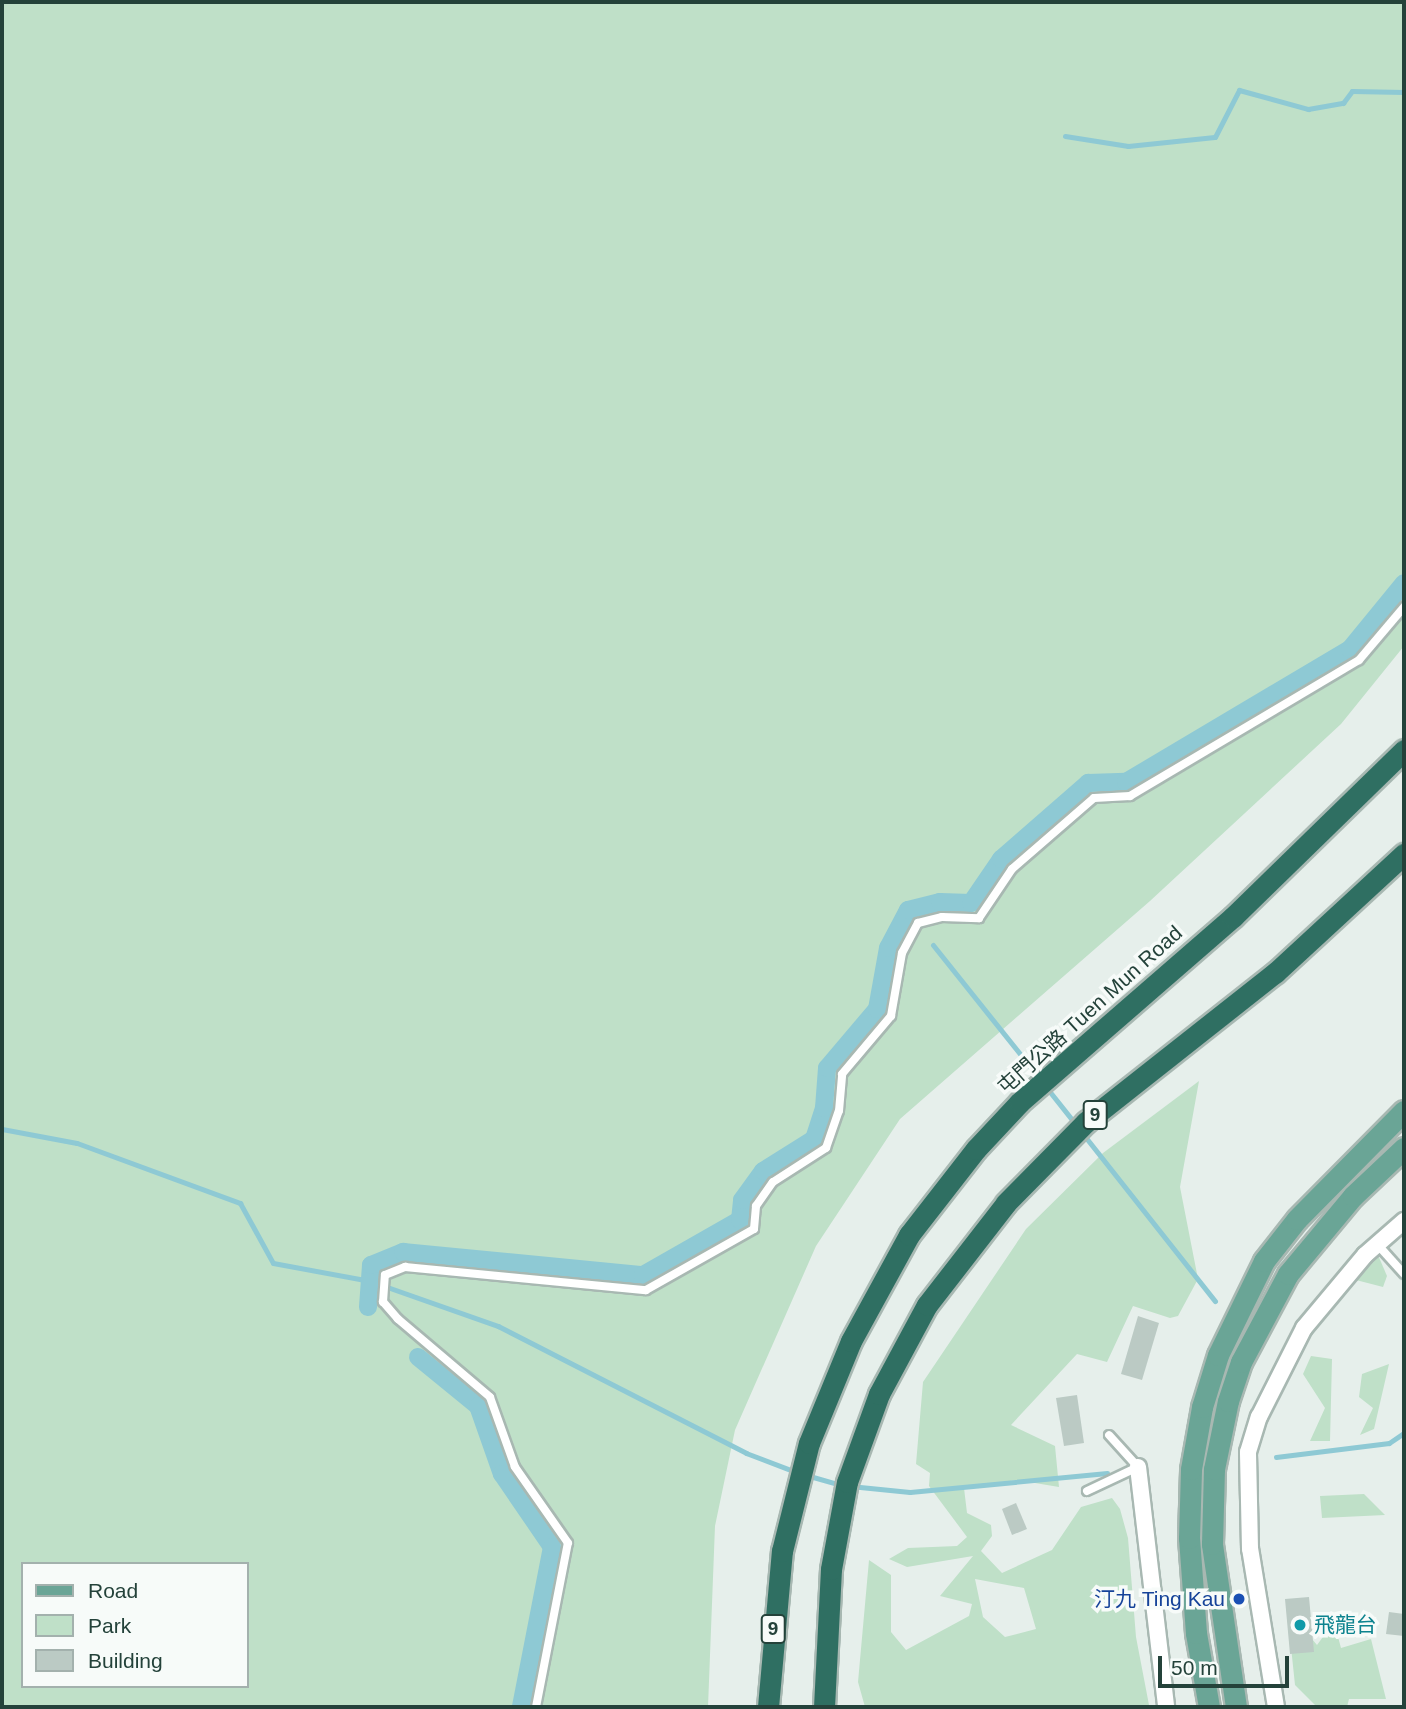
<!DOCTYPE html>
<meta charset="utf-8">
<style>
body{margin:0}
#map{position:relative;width:1406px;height:1709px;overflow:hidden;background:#e6efeb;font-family:Helvetica,"Noto Sans TC",sans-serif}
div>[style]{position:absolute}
.green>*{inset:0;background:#bfe0c8}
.stream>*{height:5px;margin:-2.5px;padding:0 2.5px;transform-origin:2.5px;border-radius:2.5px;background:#8ec9d4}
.canal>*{height:18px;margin:-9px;padding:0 9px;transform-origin:9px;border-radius:9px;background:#8ec9d4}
.building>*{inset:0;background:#bbcac4}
.roads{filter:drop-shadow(2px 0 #a8b8b2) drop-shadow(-2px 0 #a8b8b2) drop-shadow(0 2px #a8b8b2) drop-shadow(0 -2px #a8b8b2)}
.service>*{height:8px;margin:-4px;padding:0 4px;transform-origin:4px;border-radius:4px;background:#fff}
.minor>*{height:16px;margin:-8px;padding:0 8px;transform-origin:8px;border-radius:8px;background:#fff}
.primary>*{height:21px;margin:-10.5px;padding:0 10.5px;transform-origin:10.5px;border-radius:10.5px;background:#6aa596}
.motorway>*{height:21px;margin:-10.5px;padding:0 10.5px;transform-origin:10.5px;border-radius:10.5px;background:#2f6f62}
.dots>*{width:19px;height:19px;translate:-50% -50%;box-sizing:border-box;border:4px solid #f7fbf9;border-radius:50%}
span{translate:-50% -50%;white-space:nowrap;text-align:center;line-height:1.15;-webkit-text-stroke:7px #f7fbf9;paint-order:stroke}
.shield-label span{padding:2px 5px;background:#f7fbf9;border:2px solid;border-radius:5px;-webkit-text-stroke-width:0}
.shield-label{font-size:19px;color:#24423a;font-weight:700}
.street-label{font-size:21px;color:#24423a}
.transit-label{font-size:21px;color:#164399}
.right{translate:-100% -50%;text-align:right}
.culture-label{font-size:21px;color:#0d838f}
.left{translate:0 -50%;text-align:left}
.frame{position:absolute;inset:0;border:4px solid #24423a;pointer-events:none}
.legend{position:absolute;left:21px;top:1562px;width:228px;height:126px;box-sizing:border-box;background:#f7fbf9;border:2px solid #a3b1ad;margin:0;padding:9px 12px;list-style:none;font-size:21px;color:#24423a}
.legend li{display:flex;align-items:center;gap:14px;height:35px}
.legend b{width:35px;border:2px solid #a3b1ad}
.scale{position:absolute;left:1158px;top:1656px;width:131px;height:32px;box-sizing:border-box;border:4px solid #24423a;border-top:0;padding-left:9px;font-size:21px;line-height:24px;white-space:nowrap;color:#24423a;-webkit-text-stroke:5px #f7fbf9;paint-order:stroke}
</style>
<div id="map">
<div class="green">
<div style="clip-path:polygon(evenodd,2px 2px,1404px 2px,1404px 646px,1341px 724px,1150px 901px,900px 1119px,816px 1246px,735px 1430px,715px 1526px,708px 1707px,2px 1707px,2px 2px,23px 1564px,247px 1564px,247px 1686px,23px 1686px,23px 1564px)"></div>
<div style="clip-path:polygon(evenodd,1199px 1081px,1180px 1187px,1198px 1279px,1178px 1316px,1170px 1318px,1133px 1306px,1107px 1362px,1077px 1354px,1011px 1425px,1055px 1446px,1059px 1487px,1017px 1480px,964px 1488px,967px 1513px,991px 1525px,992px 1536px,981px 1551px,1002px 1573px,1052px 1550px,1081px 1507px,1112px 1498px,1120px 1509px,1128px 1538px,1136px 1637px,1149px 1705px,865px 1707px,858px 1682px,869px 1560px,891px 1575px,891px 1632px,906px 1650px,969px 1616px,972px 1604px,940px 1596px,973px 1556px,907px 1567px,889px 1559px,908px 1548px,957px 1546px,967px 1537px,929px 1486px,930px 1473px,916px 1464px,923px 1382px,1026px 1229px,1103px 1153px,1199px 1081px,975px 1579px,1024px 1588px,1036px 1629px,1005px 1637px,983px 1617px,975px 1579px)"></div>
<div style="clip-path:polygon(1378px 1255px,1387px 1276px,1383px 1287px,1356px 1280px)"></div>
<div style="clip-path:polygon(1311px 1356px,1332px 1359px,1330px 1441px,1310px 1441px,1325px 1408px,1303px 1374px)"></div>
<div style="clip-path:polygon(1389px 1364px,1374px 1429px,1360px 1435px,1373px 1408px,1359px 1397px,1362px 1374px)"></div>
<div style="clip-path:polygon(1364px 1494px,1385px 1515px,1322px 1518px,1320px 1496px)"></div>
<div style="clip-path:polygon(1287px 1609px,1317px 1645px,1334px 1622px,1341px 1648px,1371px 1639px,1386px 1699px,1349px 1699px,1347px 1707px,1317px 1707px,1295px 1685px)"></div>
</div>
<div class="stream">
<div style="left:1065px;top:136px;width:64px;rotate:9deg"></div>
<div style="left:1128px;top:146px;width:87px;rotate:-5.9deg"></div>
<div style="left:1215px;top:137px;width:53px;rotate:-62.9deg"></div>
<div style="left:1239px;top:90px;width:72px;rotate:15.4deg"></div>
<div style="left:1308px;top:109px;width:36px;rotate:-10deg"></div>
<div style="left:1343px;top:103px;width:15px;rotate:-53deg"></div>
<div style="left:1352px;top:91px;width:52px;rotate:1.1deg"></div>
<div style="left:933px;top:945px;width:171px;rotate:51.4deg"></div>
<div style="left:1046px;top:1087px;width:50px;rotate:51.5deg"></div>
<div style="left:2px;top:1129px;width:76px;rotate:10.6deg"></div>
<div style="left:77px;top:1143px;width:174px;rotate:20.2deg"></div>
<div style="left:240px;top:1203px;width:68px;rotate:61.2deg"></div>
<div style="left:273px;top:1263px;width:99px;rotate:10.5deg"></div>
<div style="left:370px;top:1281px;width:136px;rotate:19.4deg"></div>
<div style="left:498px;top:1326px;width:279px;rotate:27.1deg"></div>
<div style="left:746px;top:1453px;width:53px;rotate:20.8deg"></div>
<div style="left:1083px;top:1134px;width:213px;rotate:51.7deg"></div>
<div style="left:1276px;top:1457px;width:114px;rotate:-7.1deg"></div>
<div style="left:1389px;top:1443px;width:18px;rotate:-34deg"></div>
<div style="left:806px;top:1475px;width:35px;rotate:16deg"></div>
<div style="left:850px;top:1486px;width:60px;rotate:5.7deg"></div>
<div style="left:910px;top:1492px;width:198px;rotate:-5.5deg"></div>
</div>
<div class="canal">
<div style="left:368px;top:1307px;width:42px;rotate:-85.9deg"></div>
<div style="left:371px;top:1265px;width:35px;rotate:-22deg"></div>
<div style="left:403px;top:1252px;width:241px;rotate:5.5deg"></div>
<div style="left:643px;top:1275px;width:112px;rotate:-29.6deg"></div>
<div style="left:740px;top:1220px;width:20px;rotate:-84deg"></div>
<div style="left:742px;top:1200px;width:36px;rotate:-54deg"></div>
<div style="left:763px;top:1171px;width:60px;rotate:-32.1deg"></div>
<div style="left:814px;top:1139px;width:33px;rotate:-72deg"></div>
<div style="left:824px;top:1108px;width:40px;rotate:-85.7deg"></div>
<div style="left:827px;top:1068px;width:77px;rotate:-49.7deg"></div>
<div style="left:877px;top:1009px;width:62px;rotate:-79.8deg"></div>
<div style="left:888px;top:948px;width:43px;rotate:-62.2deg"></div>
<div style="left:908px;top:910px;width:33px;rotate:-14deg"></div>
<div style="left:940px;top:902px;width:31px;rotate:2deg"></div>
<div style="left:971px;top:903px;width:53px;rotate:-55.7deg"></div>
<div style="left:1001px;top:859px;width:116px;rotate:-41.1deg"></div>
<div style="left:1088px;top:783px;width:38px;rotate:-2deg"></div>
<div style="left:1126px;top:782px;width:261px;rotate:-30.7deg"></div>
<div style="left:1350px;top:649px;width:85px;rotate:-50.7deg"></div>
<div style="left:418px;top:1357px;width:77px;rotate:39.2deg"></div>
<div style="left:478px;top:1406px;width:72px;rotate:70.6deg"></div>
<div style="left:502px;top:1474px;width:88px;rotate:55.6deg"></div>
<div style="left:552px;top:1547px;width:163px;rotate:101deg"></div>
</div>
<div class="building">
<div style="clip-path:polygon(1138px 1316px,1159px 1323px,1142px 1380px,1121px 1374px)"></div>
<div style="clip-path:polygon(1077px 1395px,1084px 1443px,1064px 1446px,1056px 1398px)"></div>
<div style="clip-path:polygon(1016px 1503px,1027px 1529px,1012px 1535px,1002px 1509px)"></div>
<div style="clip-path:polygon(1309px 1597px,1314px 1652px,1290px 1654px,1285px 1599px)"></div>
<div style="clip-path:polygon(1389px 1612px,1404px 1614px,1404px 1636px,1386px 1634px)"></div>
</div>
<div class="roads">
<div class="service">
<div style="left:1377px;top:1244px;width:40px;rotate:48deg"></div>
<div style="left:1087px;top:1491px;width:56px;rotate:-25.2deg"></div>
<div style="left:1138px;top:1467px;width:43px;rotate:-132.2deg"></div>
<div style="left:536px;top:1707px;width:167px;rotate:-79deg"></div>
<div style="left:568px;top:1543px;width:93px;rotate:-124.9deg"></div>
<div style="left:515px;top:1467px;width:74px;rotate:-109.7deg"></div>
<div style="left:490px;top:1397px;width:121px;rotate:-139.7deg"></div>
<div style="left:398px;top:1319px;width:23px;rotate:-131deg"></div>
<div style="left:383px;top:1302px;width:27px;rotate:-86deg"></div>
<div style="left:385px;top:1275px;width:22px;rotate:-22deg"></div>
<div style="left:405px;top:1267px;width:242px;rotate:5.5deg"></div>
<div style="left:646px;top:1290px;width:124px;rotate:-29.5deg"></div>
<div style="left:754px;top:1229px;width:23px;rotate:-85deg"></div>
<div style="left:756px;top:1206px;width:29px;rotate:-55deg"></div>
<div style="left:773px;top:1182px;width:63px;rotate:-32.7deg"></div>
<div style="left:826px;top:1148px;width:39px;rotate:-71deg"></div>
<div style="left:839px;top:1111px;width:37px;rotate:-85deg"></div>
<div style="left:842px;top:1074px;width:76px;rotate:-49.8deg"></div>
<div style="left:891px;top:1016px;width:64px;rotate:-80.1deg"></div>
<div style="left:902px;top:953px;width:34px;rotate:-62deg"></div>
<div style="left:918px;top:923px;width:25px;rotate:-14deg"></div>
<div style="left:942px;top:917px;width:37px;rotate:2deg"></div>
<div style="left:979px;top:918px;width:59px;rotate:-56deg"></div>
<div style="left:1012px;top:869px;width:108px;rotate:-40.9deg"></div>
<div style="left:1094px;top:798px;width:36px;rotate:-3deg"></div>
<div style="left:1130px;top:796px;width:266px;rotate:-30.7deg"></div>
<div style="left:1359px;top:660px;width:70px;rotate:-49.7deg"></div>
</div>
<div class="minor">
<div style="left:1138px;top:1467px;width:242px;rotate:83.3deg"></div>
<div style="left:1276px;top:1707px;width:160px;rotate:-99.3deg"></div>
<div style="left:1250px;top:1549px;width:97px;rotate:-91.2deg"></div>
<div style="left:1248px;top:1452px;width:37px;rotate:-73deg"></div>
<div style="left:1259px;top:1417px;width:100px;rotate:-63.2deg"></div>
<div style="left:1304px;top:1328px;width:95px;rotate:-50.1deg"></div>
<div style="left:1365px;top:1255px;width:52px;rotate:-41.1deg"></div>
</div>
<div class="primary">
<div style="left:1209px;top:1707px;width:75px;rotate:-100deg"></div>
<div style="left:1196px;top:1633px;width:95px;rotate:-94.2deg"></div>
<div style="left:1189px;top:1538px;width:69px;rotate:-88.3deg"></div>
<div style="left:1191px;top:1469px;width:63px;rotate:-79.9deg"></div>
<div style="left:1202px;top:1407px;width:54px;rotate:-72.9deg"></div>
<div style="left:1218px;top:1355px;width:105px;rotate:-63.9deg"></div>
<div style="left:1264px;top:1261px;width:53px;rotate:-51.8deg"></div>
<div style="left:1297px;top:1219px;width:152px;rotate:-45.3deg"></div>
<div style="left:1236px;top:1707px;width:165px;rotate:-98.4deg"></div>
<div style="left:1212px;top:1544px;width:75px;rotate:-88.5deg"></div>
<div style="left:1214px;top:1469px;width:69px;rotate:-78.4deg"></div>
<div style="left:1228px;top:1401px;width:41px;rotate:-71.6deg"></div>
<div style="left:1241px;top:1362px;width:100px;rotate:-61.9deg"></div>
<div style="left:1288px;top:1274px;width:102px;rotate:-50.2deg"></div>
<div style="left:1353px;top:1196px;width:70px;rotate:-43.3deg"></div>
</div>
<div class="motorway">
<div style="left:768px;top:1707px;width:157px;rotate:-84.9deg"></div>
<div style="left:782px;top:1551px;width:111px;rotate:-76deg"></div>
<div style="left:809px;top:1443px;width:110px;rotate:-67.6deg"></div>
<div style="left:851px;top:1341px;width:121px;rotate:-61.3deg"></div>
<div style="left:909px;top:1235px;width:109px;rotate:-52.1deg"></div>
<div style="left:976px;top:1149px;width:64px;rotate:-46.9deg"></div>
<div style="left:1020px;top:1102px;width:282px;rotate:-41deg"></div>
<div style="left:1233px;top:917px;width:239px;rotate:-44.3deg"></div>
<div style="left:824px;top:1707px;width:138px;rotate:-87.1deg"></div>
<div style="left:831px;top:1569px;width:88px;rotate:-79.6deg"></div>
<div style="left:847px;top:1482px;width:94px;rotate:-70deg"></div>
<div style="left:879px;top:1394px;width:101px;rotate:-61.7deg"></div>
<div style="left:927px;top:1305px;width:129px;rotate:-52.2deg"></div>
<div style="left:1006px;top:1203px;width:114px;rotate:-45.4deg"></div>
<div style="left:1086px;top:1122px;width:241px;rotate:-38.3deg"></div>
<div style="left:1275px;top:973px;width:176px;rotate:-42.7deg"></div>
</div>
</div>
<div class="dots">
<div style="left:1239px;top:1599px;background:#1a4fb4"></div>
<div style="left:1300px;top:1625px;background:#0f9aa8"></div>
</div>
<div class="shield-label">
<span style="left:1095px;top:1115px">9</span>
<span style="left:773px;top:1629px">9</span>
</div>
<div class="street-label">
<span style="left:1090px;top:1010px;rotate:-42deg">屯門公路 Tuen Mun Road</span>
</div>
<div class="transit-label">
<span class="right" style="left:1225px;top:1599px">汀九 Ting Kau</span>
</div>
<div class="culture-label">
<span class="left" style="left:1314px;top:1625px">飛龍台</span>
</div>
<div class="frame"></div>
<ul class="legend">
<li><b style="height:9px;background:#6aa596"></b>Road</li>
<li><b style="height:19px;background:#bfe0c8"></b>Park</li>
<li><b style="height:19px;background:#bbcac4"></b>Building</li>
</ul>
<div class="scale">50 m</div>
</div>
